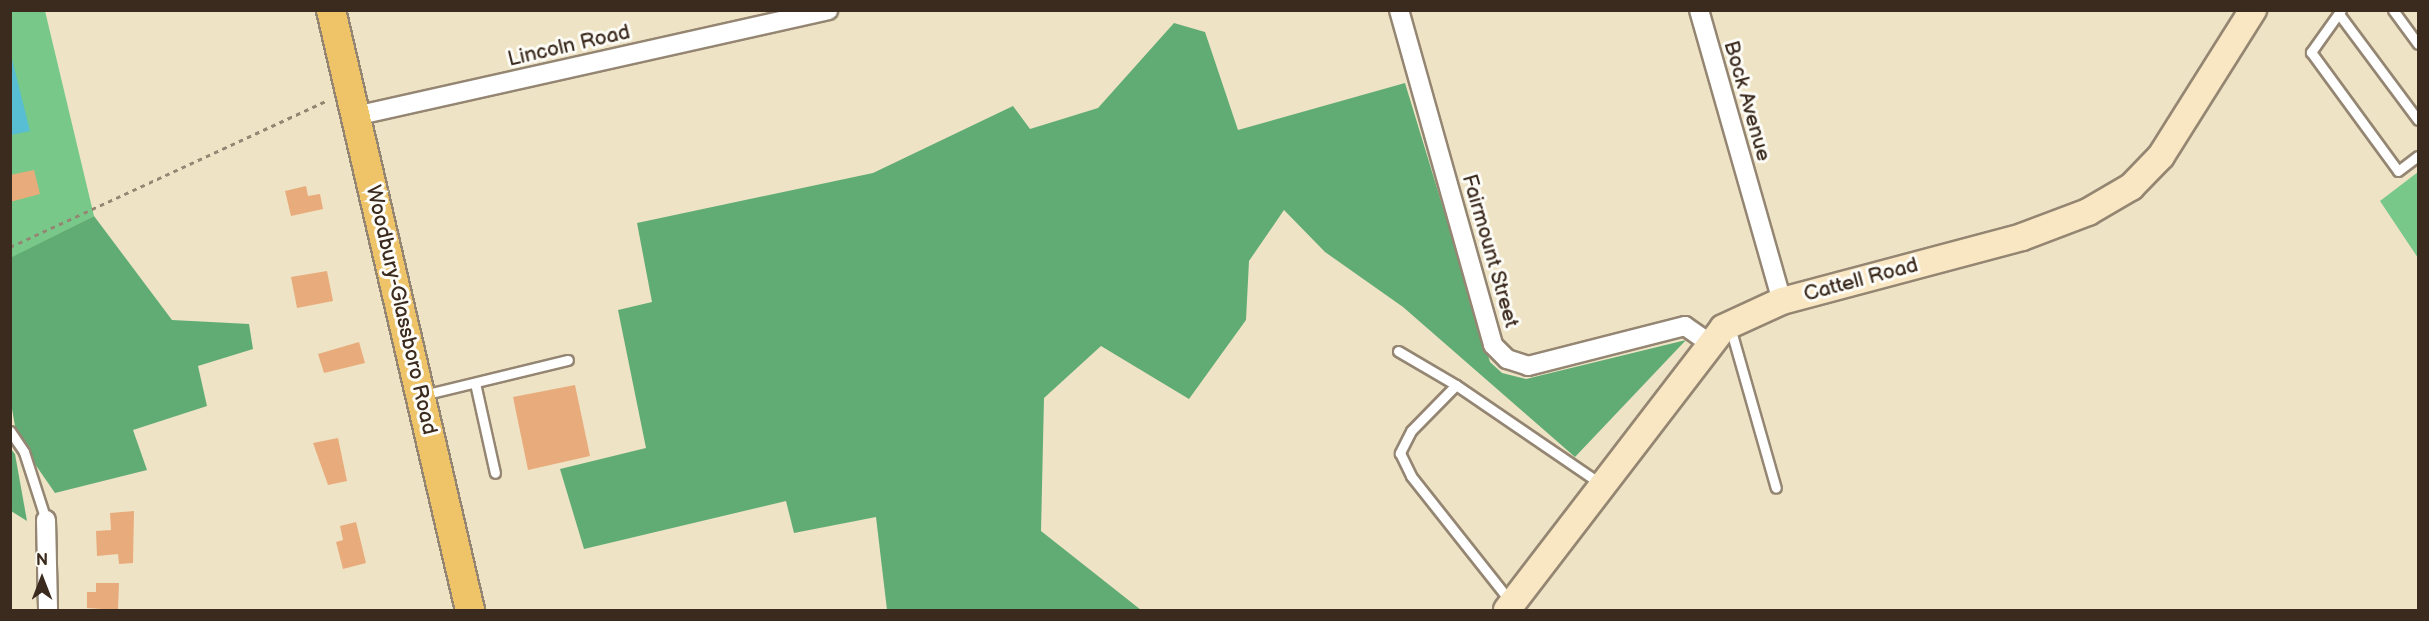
<!DOCTYPE html>
<style>
body{margin:0}
#map{position:relative;width:2429px;height:621px;overflow:hidden;background:#eee3c5;font-family:"Balsamiq Sans",sans-serif}
div>[style]{position:absolute}
.green>*{inset:0;background:#77c889}
.forest>*{inset:0;background:#61ac75}
.water>*{inset:0;background:#57bed4}
.building>*{inset:0;background:#e8ac7c}
.path>*{height:3px;margin-top:-1.5px;transform-origin:0;background:repeating-linear-gradient(90deg,#948672 0 4.5px,transparent 0 9px)}
.roads{filter:drop-shadow(2px 0 #948672) drop-shadow(-2px 0 #948672) drop-shadow(0 2px #948672) drop-shadow(0 -2px #948672)}
.lane>*{height:9px;margin:-4.5px;padding:0 4.5px;transform-origin:4.5px;border-radius:4.5px;background:#fff}
.street>*{height:18px;margin:-9px;padding:0 9px;transform-origin:9px;border-radius:9px;background:#fff}
.secondary>*{height:26px;margin:-13px;padding:0 13px;transform-origin:13px;border-radius:13px;background:#f9e7c3}
.primary>*{height:28px;margin:-14px;padding:0 14px;transform-origin:14px;border-radius:14px;background:#efc469}
span{translate:-50% -50%;white-space:nowrap;text-align:center;line-height:1.15;-webkit-text-stroke:6px #fdfcf7;paint-order:stroke}
.street-label{font-size:21px;color:#3b2a1e}
.frame{position:absolute;inset:0;border:12px solid #3b2a1e;pointer-events:none}
.north{position:absolute;left:12px;top:549px;width:60px;height:60px;-webkit-text-stroke:4px #fdfcf7;paint-order:stroke;rotate:0deg;font-size:16px;font-weight:700;line-height:24px;text-align:center;color:#3b2a1e}
.north::after{content:'';display:block;margin:auto;width:21px;height:27px;background:#3b2a1e;clip-path:polygon(50% 0,100% 100%,50% 72%,0 100%)}
</style>
<div id="map">
<div class="green">
<div style="clip-path:polygon(11px 11px,45px 11px,94px 216px,11px 258px)"></div>
<div style="clip-path:polygon(2418px 172px,2418px 258px,2380px 201px)"></div>
</div>
<div class="forest">
<div style="clip-path:polygon(1174px 23px,1205px 32px,1238px 130px,1405px 83px,1490px 362px,1502px 373px,1526px 379px,1686px 340px,1575px 457px,1403px 307px,1325px 252px,1284px 210px,1249px 261px,1246px 320px,1189px 399px,1101px 346px,1044px 398px,1041px 531px,1141px 610px,887px 610px,876px 517px,794px 533px,786px 501px,584px 549px,560px 469px,646px 448px,618px 310px,652px 302px,637px 223px,873px 173px,1013px 106px,1030px 129px,1098px 108px)"></div>
<div style="clip-path:polygon(94px 216px,172px 320px,249px 324px,253px 349px,198px 366px,207px 406px,133px 430px,147px 470px,55px 493px,17px 438px,10px 397px,10px 258px)"></div>
<div style="clip-path:polygon(11px 449px,15px 454px,27px 521px,11px 511px)"></div>
</div>
<div class="water">
<div style="clip-path:polygon(11px 55px,30px 131px,11px 135px,10px 55px)"></div>
</div>
<div class="building">
<div style="clip-path:polygon(34px 170px,40px 194px,10px 202px,10px 175px)"></div>
<div style="clip-path:polygon(306px 186px,308px 196px,320px 194px,323px 209px,291px 216px,285px 191px)"></div>
<div style="clip-path:polygon(327px 271px,333px 301px,297px 308px,291px 277px)"></div>
<div style="clip-path:polygon(359px 342px,365px 363px,324px 373px,318px 354px)"></div>
<div style="clip-path:polygon(575px 385px,590px 456px,528px 470px,513px 397px)"></div>
<div style="clip-path:polygon(338px 438px,347px 481px,328px 485px,313px 443px)"></div>
<div style="clip-path:polygon(134px 511px,133px 563px,119px 564px,118px 554px,97px 556px,96px 531px,111px 530px,110px 513px)"></div>
<div style="clip-path:polygon(356px 522px,366px 563px,343px 569px,336px 542px,343px 540px,340px 526px)"></div>
<div style="clip-path:polygon(96px 583px,119px 583px,118px 610px,87px 608px,87px 592px,96px 592px)"></div>
</div>
<div class="path">
<div style="left:10px;top:247px;width:350px;rotate:-24.8deg"></div>
</div>
<div class="roads">
<div class="lane">
<div style="left:2341px;top:10px;width:52px;rotate:125.5deg"></div>
<div style="left:2311px;top:52px;width:147px;rotate:53.8deg"></div>
<div style="left:2398px;top:171px;width:25px;rotate:-37deg"></div>
<div style="left:2393px;top:10px;width:42px;rotate:53.7deg"></div>
<div style="left:2339px;top:14px;width:132px;rotate:53.3deg"></div>
<div style="left:1730px;top:327px;width:167px;rotate:74.1deg"></div>
<div style="left:1398px;top:351px;width:67px;rotate:30.4deg"></div>
<div style="left:1456px;top:385px;width:64px;rotate:134.4deg"></div>
<div style="left:1411px;top:431px;width:25px;rotate:117deg"></div>
<div style="left:1400px;top:453px;width:25px;rotate:64deg"></div>
<div style="left:1411px;top:476px;width:161px;rotate:51.6deg"></div>
<div style="left:475px;top:383px;width:92px;rotate:77.5deg"></div>
<div style="left:1456px;top:385px;width:176px;rotate:34.3deg"></div>
<div style="left:423px;top:395px;width:149px;rotate:-13.6deg"></div>
<div style="left:10px;top:431px;width:25px;rotate:56deg"></div>
<div style="left:24px;top:452px;width:71px;rotate:72.1deg"></div>
</div>
<div class="street">
<div style="left:1399px;top:10px;width:348px;rotate:74.3deg"></div>
<div style="left:1493px;top:345px;width:20px;rotate:45deg"></div>
<div style="left:1507px;top:359px;width:22px;rotate:18deg"></div>
<div style="left:1528px;top:366px;width:162px;rotate:-14.3deg"></div>
<div style="left:1685px;top:326px;width:32px;rotate:35deg"></div>
<div style="left:1699px;top:10px;width:303px;rotate:74.1deg"></div>
<div style="left:355px;top:116px;width:485px;rotate:-12.6deg"></div>
<div style="left:46px;top:520px;width:90px;rotate:88.7deg"></div>
</div>
<div class="secondary">
<div style="left:1507px;top:610px;width:355px;rotate:-52.5deg"></div>
<div style="left:1723px;top:328px;width:65px;rotate:-24.6deg"></div>
<div style="left:1782px;top:301px;width:248px;rotate:-14.9deg"></div>
<div style="left:2022px;top:237px;width:71px;rotate:-20.7deg"></div>
<div style="left:2088px;top:212px;width:50px;rotate:-30.2deg"></div>
<div style="left:2131px;top:187px;width:43px;rotate:-45.9deg"></div>
<div style="left:2161px;top:156px;width:173px;rotate:-57.8deg"></div>
</div>
<div class="primary">
<div style="left:331px;top:10px;width:616px;rotate:76.96deg"></div>
</div>
</div>
<div class="street-label">
<span style="left:569px;top:46px;rotate:-13deg">Lincoln Road</span>
<span style="left:1747px;top:101px;rotate:74deg">Bock Avenue</span>
<span style="left:1490px;top:251px;rotate:74deg">Fairmount Street</span>
<span style="left:1861px;top:280px;rotate:-15deg">Cattell Road</span>
<span style="left:401px;top:310px;rotate:77deg">Woodbury-Glassboro Road</span>
</div>
<div class="frame"></div>
<div class="north">N</div>
</div>
